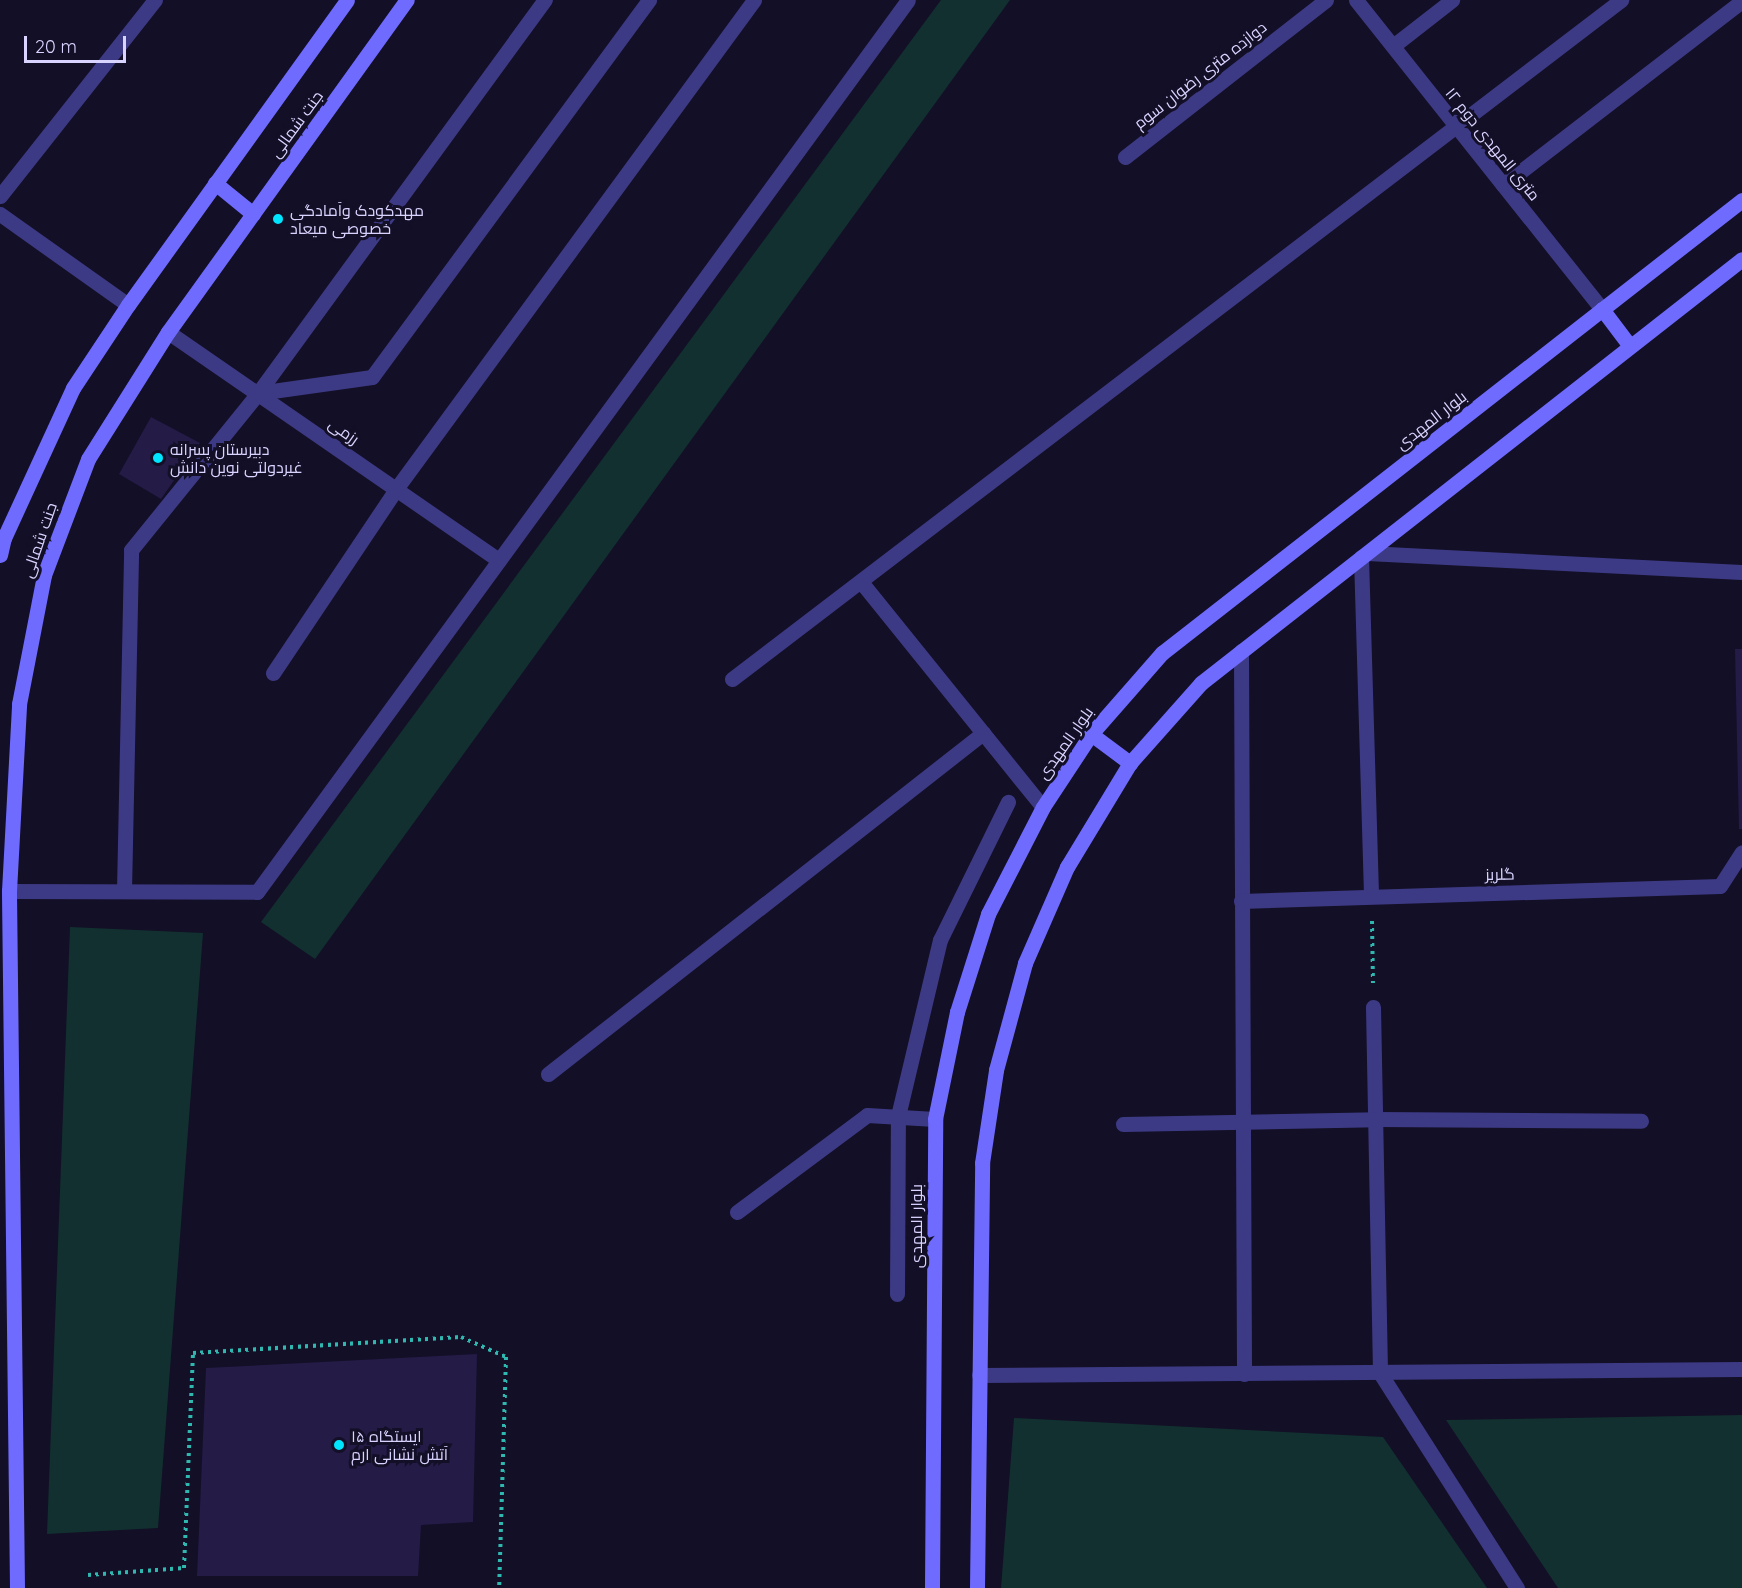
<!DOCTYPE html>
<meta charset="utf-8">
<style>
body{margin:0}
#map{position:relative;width:1742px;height:1588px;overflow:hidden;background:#130f26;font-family:Quicksand,Cairo,sans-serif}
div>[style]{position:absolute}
.green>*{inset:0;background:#12302f}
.building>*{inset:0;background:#241b47}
.path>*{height:4px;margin-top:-2px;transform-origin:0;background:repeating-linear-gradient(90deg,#2fb8b0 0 3px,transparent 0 7.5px)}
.service>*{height:15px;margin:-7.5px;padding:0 7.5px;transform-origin:7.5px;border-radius:7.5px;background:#3d3a85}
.minor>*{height:15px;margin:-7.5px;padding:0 7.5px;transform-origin:7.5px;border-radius:7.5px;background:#3d3a85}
.tertiary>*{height:15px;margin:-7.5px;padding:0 7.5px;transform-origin:7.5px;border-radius:7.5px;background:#3d3a85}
.secondary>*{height:15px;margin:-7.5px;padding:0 7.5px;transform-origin:7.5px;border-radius:7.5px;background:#6f6bff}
.dots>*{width:16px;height:16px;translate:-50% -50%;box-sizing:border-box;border:3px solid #130f26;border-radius:50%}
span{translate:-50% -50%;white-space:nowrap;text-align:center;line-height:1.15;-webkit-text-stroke:6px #130f26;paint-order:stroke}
.street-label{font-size:16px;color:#d9d4ff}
.poi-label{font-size:16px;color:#d9d4ff}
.left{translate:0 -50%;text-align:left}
.scale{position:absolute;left:24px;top:36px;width:102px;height:27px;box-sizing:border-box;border:3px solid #d9d4ff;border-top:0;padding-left:8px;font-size:18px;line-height:21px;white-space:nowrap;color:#d9d4ff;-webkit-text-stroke:4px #130f26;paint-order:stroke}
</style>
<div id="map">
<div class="green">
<div style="clip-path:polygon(941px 0,1010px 0,315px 959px,261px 922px)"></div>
<div style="clip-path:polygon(70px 927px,203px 933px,158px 1528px,47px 1534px)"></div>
<div style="clip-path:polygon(1742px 1415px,1742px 1588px,1558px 1588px,1446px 1420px)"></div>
<div style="clip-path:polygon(1014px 1418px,1383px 1437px,1487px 1588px,1001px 1588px)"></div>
</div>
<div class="building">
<div style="clip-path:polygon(151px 417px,200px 443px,161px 499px,119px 474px)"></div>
<div style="clip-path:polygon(1735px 649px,1742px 649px,1742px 829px,1739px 829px)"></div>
<div style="clip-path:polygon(477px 1354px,473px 1522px,421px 1525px,418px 1576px,197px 1576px,206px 1368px)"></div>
</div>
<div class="path">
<div style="left:1372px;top:921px;width:62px;rotate:89.1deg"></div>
<div style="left:88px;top:1575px;width:96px;rotate:-4.2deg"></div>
<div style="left:184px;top:1568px;width:215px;rotate:-87.6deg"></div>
<div style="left:193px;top:1353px;width:268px;rotate:-3.4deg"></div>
<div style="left:461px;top:1337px;width:49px;rotate:24deg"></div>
<div style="left:506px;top:1357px;width:230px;rotate:91.7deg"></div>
</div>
<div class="service">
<div style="left:1123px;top:1124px;width:253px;rotate:-1.1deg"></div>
</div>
<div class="minor">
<div style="left:1356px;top:0;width:395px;rotate:51.5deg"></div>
<div style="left:1393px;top:46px;width:75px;rotate:-37.9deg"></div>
<div style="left:1125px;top:157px;width:255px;rotate:-38deg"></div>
<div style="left:1503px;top:185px;width:302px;rotate:-37.6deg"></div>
<div style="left:0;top:196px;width:250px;rotate:-51.7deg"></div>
<div style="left:0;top:214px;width:157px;rotate:35.4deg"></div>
<div style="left:168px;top:332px;width:402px;rotate:34.6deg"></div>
<div style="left:258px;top:393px;width:115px;rotate:-8deg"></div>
<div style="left:372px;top:377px;width:468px;rotate:-53.7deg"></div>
<div style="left:1367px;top:553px;width:375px;rotate:2.9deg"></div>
<div style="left:1361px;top:557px;width:338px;rotate:88.3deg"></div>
<div style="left:862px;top:583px;width:288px;rotate:51.1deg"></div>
<div style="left:1241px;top:651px;width:723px;rotate:89.76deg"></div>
<div style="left:273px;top:673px;width:221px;rotate:-56.2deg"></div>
<div style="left:396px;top:489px;width:606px;rotate:-53.79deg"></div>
<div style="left:732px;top:679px;width:1119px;rotate:-37.37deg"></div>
<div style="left:9px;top:891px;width:248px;rotate:0.2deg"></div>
<div style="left:257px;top:892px;width:1104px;rotate:-53.88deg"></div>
<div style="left:124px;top:891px;width:341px;rotate:-88.8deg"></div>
<div style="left:131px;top:550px;width:202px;rotate:-51deg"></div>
<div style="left:258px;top:393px;width:487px;rotate:-53.9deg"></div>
<div style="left:1241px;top:901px;width:479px;rotate:-1.8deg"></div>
<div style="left:1720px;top:886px;width:40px;rotate:-57.1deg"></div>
<div style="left:1373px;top:1007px;width:366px;rotate:88.9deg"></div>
<div style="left:1380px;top:1373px;width:255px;rotate:57.5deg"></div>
<div style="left:548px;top:1074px;width:553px;rotate:-38.09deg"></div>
<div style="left:1376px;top:1119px;width:265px;rotate:0.4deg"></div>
<div style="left:737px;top:1212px;width:162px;rotate:-36.7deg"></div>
<div style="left:867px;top:1115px;width:68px;rotate:3.4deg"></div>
<div style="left:897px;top:1294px;width:178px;rotate:-89.7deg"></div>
<div style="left:898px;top:1116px;width:181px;rotate:-76.6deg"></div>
<div style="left:940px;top:940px;width:154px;rotate:-63.8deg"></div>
</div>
<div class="tertiary">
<div style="left:979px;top:1375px;width:763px;rotate:-0.45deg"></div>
</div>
<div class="secondary">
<div style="left:215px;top:183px;width:49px;rotate:39.2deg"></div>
<div style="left:1602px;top:309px;width:46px;rotate:52.9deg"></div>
<div style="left:0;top:555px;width:17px;rotate:-77deg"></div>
<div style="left:4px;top:538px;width:165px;rotate:-65.3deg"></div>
<div style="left:73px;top:388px;width:100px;rotate:-56.5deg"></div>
<div style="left:128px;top:305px;width:375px;rotate:-54.3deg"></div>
<div style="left:1091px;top:734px;width:49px;rotate:36.6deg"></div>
<div style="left:17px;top:1588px;width:697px;rotate:-90.66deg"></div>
<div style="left:9px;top:891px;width:187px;rotate:-86.9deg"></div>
<div style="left:19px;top:704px;width:131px;rotate:-79deg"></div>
<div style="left:44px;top:575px;width:124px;rotate:-69.2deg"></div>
<div style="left:88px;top:459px;width:150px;rotate:-57.8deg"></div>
<div style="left:168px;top:332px;width:409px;rotate:-54.3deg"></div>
<div style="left:932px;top:1588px;width:469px;rotate:-89.6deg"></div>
<div style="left:935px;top:1119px;width:109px;rotate:-78.4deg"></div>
<div style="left:957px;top:1012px;width:103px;rotate:-72.4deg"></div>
<div style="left:988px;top:914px;width:120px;rotate:-62.8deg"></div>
<div style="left:1043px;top:807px;width:87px;rotate:-56.7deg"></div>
<div style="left:1091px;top:734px;width:108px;rotate:-48.8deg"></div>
<div style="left:1162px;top:653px;width:736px;rotate:-37.99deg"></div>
<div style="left:977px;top:1588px;width:425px;rotate:-89.3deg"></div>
<div style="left:982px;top:1163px;width:94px;rotate:-81.4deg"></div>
<div style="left:996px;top:1070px;width:111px;rotate:-74.8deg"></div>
<div style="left:1025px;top:963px;width:105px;rotate:-66.4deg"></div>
<div style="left:1067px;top:867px;width:122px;rotate:-58.8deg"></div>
<div style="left:1130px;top:763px;width:107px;rotate:-48.4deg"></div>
<div style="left:1201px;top:683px;width:687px;rotate:-38.09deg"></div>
</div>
<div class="dots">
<div style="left:278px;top:219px;background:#00e5ff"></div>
<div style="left:158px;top:458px;background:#00e5ff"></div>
<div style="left:339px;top:1445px;background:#00e5ff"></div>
</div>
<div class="street-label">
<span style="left:1200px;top:75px;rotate:-38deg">دوازده متری رضوان سوم</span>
<span style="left:296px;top:124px;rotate:-54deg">جنت شمالی</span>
<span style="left:1493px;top:144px;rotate:51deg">۱۲ متری المهدی دوم</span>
<span style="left:1431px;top:420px;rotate:-38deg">بلوار المهدی</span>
<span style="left:344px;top:431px;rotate:35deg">رزمی</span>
<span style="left:39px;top:540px;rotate:-71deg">جنت شمالی</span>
<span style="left:1065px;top:743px;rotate:-55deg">بلوار المهدی</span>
<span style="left:1500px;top:874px;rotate:-1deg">گلریز</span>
<span style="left:916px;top:1226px;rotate:-90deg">بلوار المهدی</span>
</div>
<div class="poi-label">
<span class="left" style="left:290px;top:219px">مهدکودک وآمادگی<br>خصوصی میعاد</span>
<span class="left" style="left:170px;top:458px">دبیرستان پسرانه<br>غیردولتی نوین دانش</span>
<span class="left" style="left:351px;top:1445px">ایستگاه ۱۵<br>آتش نشانی ارم</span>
</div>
<div class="scale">20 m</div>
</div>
